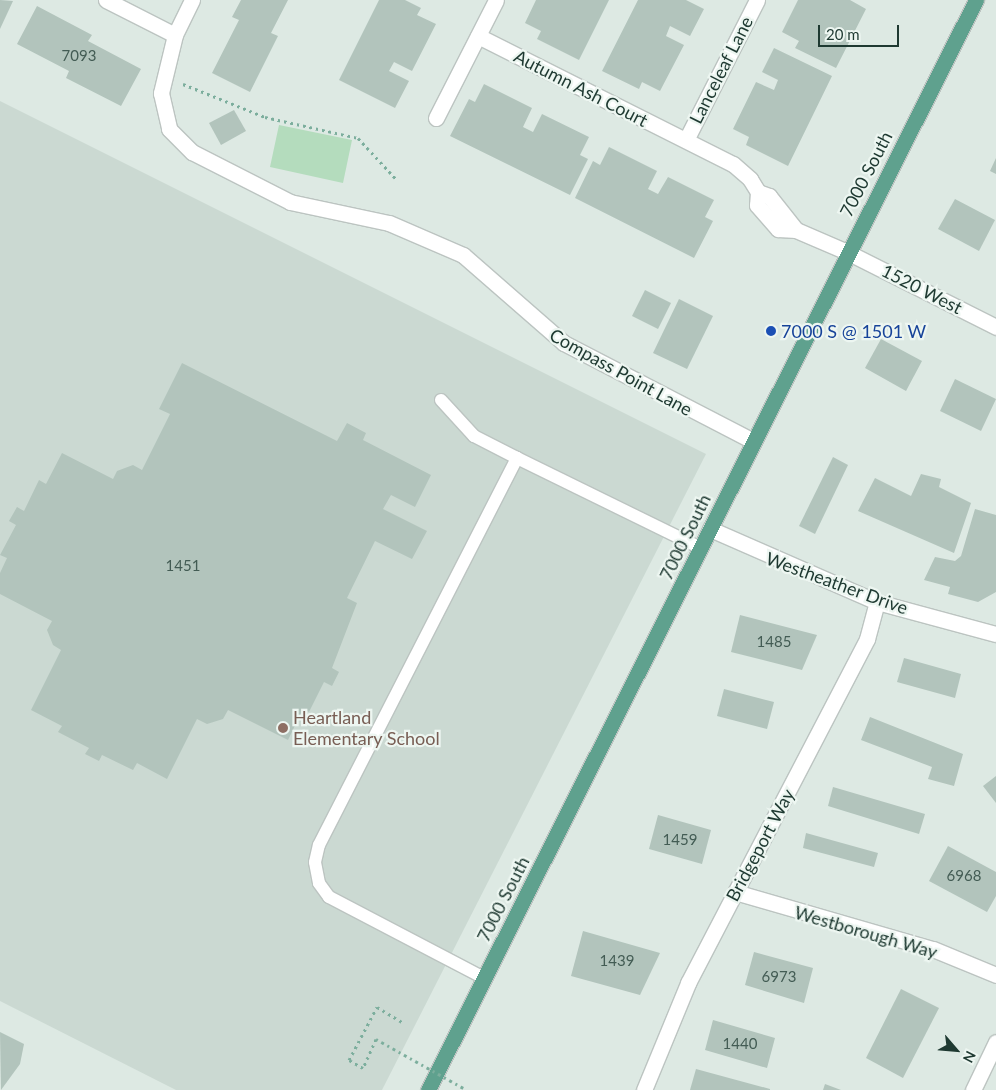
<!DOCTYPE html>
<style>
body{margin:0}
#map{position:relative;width:996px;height:1090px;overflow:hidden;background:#dde9e3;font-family:Lato,sans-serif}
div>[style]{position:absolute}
.built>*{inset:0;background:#cbd9d2}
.green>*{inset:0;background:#b4dcbd}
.building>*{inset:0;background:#b2c4bc}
.path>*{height:3px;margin-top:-1.5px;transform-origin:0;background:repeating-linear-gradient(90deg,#7cae9d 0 2.5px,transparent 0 6.5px)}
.roads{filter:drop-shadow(1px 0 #bcc4c1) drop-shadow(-1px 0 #bcc4c1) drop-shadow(0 1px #bcc4c1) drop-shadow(0 -1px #bcc4c1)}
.service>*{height:12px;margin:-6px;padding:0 6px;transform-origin:6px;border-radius:6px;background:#fff}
.minor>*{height:15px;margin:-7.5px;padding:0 7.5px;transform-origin:7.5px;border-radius:7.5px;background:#fff}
.primary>*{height:15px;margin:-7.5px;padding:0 7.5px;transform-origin:7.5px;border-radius:7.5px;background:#5fa18e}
.path-bridge>*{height:3px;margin-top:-1.5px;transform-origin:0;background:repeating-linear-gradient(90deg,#7cae9d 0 2.5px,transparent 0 6.5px)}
.dots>*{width:14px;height:14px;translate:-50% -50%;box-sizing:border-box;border:2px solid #edf6f1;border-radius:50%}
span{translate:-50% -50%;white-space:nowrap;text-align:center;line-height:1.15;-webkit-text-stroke:4.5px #edf6f1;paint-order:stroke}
.number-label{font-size:15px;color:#435c54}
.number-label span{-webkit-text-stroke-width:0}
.street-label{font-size:18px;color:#1e3931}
.transit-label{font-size:18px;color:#164399}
.left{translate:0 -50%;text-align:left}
.education-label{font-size:18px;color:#785e54}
.north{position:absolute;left:931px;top:1025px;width:50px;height:50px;-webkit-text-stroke:4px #edf6f1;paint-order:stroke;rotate:117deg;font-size:14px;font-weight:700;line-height:20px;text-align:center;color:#1e3931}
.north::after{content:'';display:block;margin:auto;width:18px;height:22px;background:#1e3931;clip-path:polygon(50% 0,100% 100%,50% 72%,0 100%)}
.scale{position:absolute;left:818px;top:25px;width:81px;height:22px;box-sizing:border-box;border:2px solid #1e3931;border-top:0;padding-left:6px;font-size:15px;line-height:18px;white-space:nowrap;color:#1e3931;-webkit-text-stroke:4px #edf6f1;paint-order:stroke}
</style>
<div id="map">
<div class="built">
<div style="clip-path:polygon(0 101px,706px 454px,382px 1090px,176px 1090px,0 1001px)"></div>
</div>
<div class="green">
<div style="clip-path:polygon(279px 125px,352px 140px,343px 183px,270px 167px)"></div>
</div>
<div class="building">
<div style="clip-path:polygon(0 0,13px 1px,0 29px)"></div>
<div style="clip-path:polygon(241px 0,288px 0,271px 33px,278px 36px,250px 92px,212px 73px,239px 20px,232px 17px)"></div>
<div style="clip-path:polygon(379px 0,405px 0,421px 8px,417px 15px,436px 24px,412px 71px,394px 62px,389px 71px,409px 81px,395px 108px,339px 80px)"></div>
<div style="clip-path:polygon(536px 0,609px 0,579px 60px,537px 39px,541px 31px,525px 23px)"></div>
<div style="clip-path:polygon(638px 0,686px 0,704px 9px,690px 36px,670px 26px,666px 36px,684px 45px,660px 91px,642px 82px,639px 89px,602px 71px)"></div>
<div style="clip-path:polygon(798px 0,850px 0,866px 9px,836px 68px,795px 48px,799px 41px,782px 32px)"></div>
<div style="clip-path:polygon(37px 6px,92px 35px,88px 41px,141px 69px,121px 106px,66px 78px,69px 71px,17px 44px)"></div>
<div style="clip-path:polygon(774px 48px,832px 76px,788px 166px,746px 145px,749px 137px,733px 129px,756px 82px,774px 90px,778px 80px,762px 72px)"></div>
<div style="clip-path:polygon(484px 84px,532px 108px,523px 127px,533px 132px,542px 114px,589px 137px,580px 155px,588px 159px,570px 195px,450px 136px,469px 99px,475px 102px)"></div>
<div style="clip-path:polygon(234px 110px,246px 131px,221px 145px,209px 123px)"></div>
<div style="clip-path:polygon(609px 147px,657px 171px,648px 189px,658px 194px,668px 177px,714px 200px,705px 217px,713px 221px,694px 258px,575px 198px,593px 161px,600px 165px)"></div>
<div style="clip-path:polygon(996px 158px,996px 174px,990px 171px)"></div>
<div style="clip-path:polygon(955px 199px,995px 220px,979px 251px,938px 229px)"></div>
<div style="clip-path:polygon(645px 290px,671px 303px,658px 329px,632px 316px)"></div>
<div style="clip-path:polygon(679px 299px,713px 316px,687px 369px,653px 353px)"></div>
<div style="clip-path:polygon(881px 339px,922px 361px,906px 391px,865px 368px)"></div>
<div style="clip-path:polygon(182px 363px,337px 441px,347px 423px,366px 433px,363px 440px,431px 475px,415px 507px,391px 495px,383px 509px,427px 531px,412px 559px,375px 541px,347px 598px,357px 603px,332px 668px,339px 672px,332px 686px,324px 682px,309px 712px,303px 709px,288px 740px,228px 710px,223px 719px,207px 724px,197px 719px,167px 779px,137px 763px,133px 770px,102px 755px,99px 761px,85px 754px,89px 748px,58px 732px,62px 726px,31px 710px,61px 650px,53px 645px,47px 630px,52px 621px,0 594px,0 573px,7px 558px,0 555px,16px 525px,9px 521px,17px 507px,24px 511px,39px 480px,46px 484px,62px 453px,113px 479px,117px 471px,133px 465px,142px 470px,170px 414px,159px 409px)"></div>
<div style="clip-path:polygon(955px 379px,996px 399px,981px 431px,940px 411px)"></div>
<div style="clip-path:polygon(833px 457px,848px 465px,815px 534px,799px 526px)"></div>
<div style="clip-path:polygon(921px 474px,941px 479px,939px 487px,971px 503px,954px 553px,858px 511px,875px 478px,911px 496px)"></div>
<div style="clip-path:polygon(975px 509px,996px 515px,996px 592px,978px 602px,948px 594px,950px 587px,924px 580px,935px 557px,955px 561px,961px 556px)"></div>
<div style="clip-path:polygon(740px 615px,817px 635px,802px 670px,731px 652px)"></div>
<div style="clip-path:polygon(904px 658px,961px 674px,955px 698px,897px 682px)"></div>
<div style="clip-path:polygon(724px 689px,774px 702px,767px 729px,717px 716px)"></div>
<div style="clip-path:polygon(870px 717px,963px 754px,954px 786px,928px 779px,932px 767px,861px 740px)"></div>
<div style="clip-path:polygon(996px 776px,996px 803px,983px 786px)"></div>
<div style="clip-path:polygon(833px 787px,925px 814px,919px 834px,828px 806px)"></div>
<div style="clip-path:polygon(658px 815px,711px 830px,702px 864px,649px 849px)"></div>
<div style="clip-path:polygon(806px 833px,878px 853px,874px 867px,803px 848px)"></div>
<div style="clip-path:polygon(948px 846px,996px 872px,996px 896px,987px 912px,929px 881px)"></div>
<div style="clip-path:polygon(583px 931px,660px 953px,640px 995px,571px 976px)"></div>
<div style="clip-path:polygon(754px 952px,813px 968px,804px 1003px,745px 985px)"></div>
<div style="clip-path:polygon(901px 989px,939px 1008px,903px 1078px,866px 1058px)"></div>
<div style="clip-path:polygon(713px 1020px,775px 1038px,767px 1068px,705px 1050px)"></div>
<div style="clip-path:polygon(0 1032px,24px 1044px,20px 1064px,1px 1090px)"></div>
<div style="clip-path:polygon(696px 1069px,770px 1089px,770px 1090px,690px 1090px)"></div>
<div style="clip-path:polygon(825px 1084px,841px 1090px,823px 1090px)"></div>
</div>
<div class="path">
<div style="left:183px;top:84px;width:88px;rotate:21.9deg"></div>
<div style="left:265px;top:117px;width:95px;rotate:12.7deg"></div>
<div style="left:358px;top:138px;width:56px;rotate:47.2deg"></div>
<div style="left:376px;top:1039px;width:32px;rotate:114deg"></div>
<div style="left:363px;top:1068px;width:16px;rotate:-150deg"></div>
<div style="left:349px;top:1060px;width:60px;rotate:-62.2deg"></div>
<div style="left:377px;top:1007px;width:31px;rotate:31deg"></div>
</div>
<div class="roads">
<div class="service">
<div style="left:441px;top:400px;width:49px;rotate:47.5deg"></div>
<div style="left:474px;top:436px;width:48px;rotate:27.1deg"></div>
<div style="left:484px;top:978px;width:175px;rotate:-152.4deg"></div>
<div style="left:329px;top:897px;width:17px;rotate:-126deg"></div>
<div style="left:319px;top:883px;width:21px;rotate:-101deg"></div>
<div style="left:315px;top:862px;width:17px;rotate:-77deg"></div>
<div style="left:319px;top:845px;width:435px;rotate:-62.9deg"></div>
<div style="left:517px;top:458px;width:205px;rotate:26.1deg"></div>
</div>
<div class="minor">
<div style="left:106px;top:0;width:77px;rotate:26.9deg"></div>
<div style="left:192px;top:0;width:39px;rotate:116deg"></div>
<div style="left:175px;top:35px;width:60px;rotate:103.6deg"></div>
<div style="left:161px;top:93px;width:37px;rotate:77deg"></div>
<div style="left:169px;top:129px;width:33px;rotate:45deg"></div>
<div style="left:192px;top:152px;width:110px;rotate:27deg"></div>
<div style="left:290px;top:202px;width:101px;rotate:12deg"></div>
<div style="left:389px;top:223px;width:81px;rotate:23.4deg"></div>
<div style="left:463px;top:255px;width:134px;rotate:41.1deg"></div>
<div style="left:564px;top:343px;width:213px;rotate:27.4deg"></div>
<div style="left:478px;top:36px;width:285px;rotate:26.7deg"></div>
<div style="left:733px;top:164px;width:23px;rotate:41deg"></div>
<div style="left:750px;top:179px;width:15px;rotate:58deg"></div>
<div style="left:758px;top:192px;width:13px;rotate:94deg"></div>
<div style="left:757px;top:205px;width:32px;rotate:49deg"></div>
<div style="left:778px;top:229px;width:18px;rotate:3deg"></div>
<div style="left:796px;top:230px;width:56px;rotate:23.3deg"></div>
<div style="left:847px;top:252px;width:167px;rotate:26.7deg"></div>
<div style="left:436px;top:118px;width:132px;rotate:-63deg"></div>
<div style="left:686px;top:140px;width:157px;rotate:-63.1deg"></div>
<div style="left:758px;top:192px;width:12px;rotate:20deg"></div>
<div style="left:769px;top:196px;width:43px;rotate:51.5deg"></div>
<div style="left:710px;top:529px;width:182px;rotate:23.6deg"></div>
<div style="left:877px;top:602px;width:123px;rotate:15.1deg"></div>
<div style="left:735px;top:892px;width:206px;rotate:16.1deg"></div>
<div style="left:933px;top:949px;width:68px;rotate:22.4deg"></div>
<div style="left:644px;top:1090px;width:116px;rotate:-67.6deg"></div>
<div style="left:688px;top:983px;width:388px;rotate:-62.5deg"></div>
<div style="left:867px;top:639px;width:38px;rotate:-75deg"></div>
<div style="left:973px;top:1090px;width:53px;rotate:-64.4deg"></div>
</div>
<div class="primary">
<div style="left:428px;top:1090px;width:1220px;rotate:-63.31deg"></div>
</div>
</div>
<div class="path-bridge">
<div style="left:376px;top:1039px;width:104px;rotate:29.3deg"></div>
</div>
<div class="dots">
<div style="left:771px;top:331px;background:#1a4fb4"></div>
<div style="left:283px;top:728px;background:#8d6e63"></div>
</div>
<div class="number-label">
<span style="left:79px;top:56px">7093</span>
<span style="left:183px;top:566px">1451</span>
<span style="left:774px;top:642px">1485</span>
<span style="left:680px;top:840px">1459</span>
<span style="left:964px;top:876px">6968</span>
<span style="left:617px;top:961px">1439</span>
<span style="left:779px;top:977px">6973</span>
<span style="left:740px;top:1044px">1440</span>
</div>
<div class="street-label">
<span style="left:721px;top:70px;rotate:-63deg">Lanceleaf Lane</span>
<span style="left:581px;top:88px;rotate:27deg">Autumn Ash Court</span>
<span style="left:866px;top:174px;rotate:-63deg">7000 South</span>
<span style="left:922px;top:289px;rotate:27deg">1520 West</span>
<span style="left:621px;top:372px;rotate:29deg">Compass Point Lane</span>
<span style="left:685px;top:537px;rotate:-64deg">7000 South</span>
<span style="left:837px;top:583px;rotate:20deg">Westheather Drive</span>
<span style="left:760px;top:845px;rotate:-62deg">Bridgeport Way</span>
<span style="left:503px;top:899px;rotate:-63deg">7000 South</span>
<span style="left:866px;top:932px;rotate:16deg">Westborough Way</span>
</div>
<div class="transit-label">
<span class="left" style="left:781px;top:331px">7000 S @ 1501 W</span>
</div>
<div class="education-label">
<span class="left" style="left:293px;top:728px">Heartland<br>Elementary School</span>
</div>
<div class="north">N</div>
<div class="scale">20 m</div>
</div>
